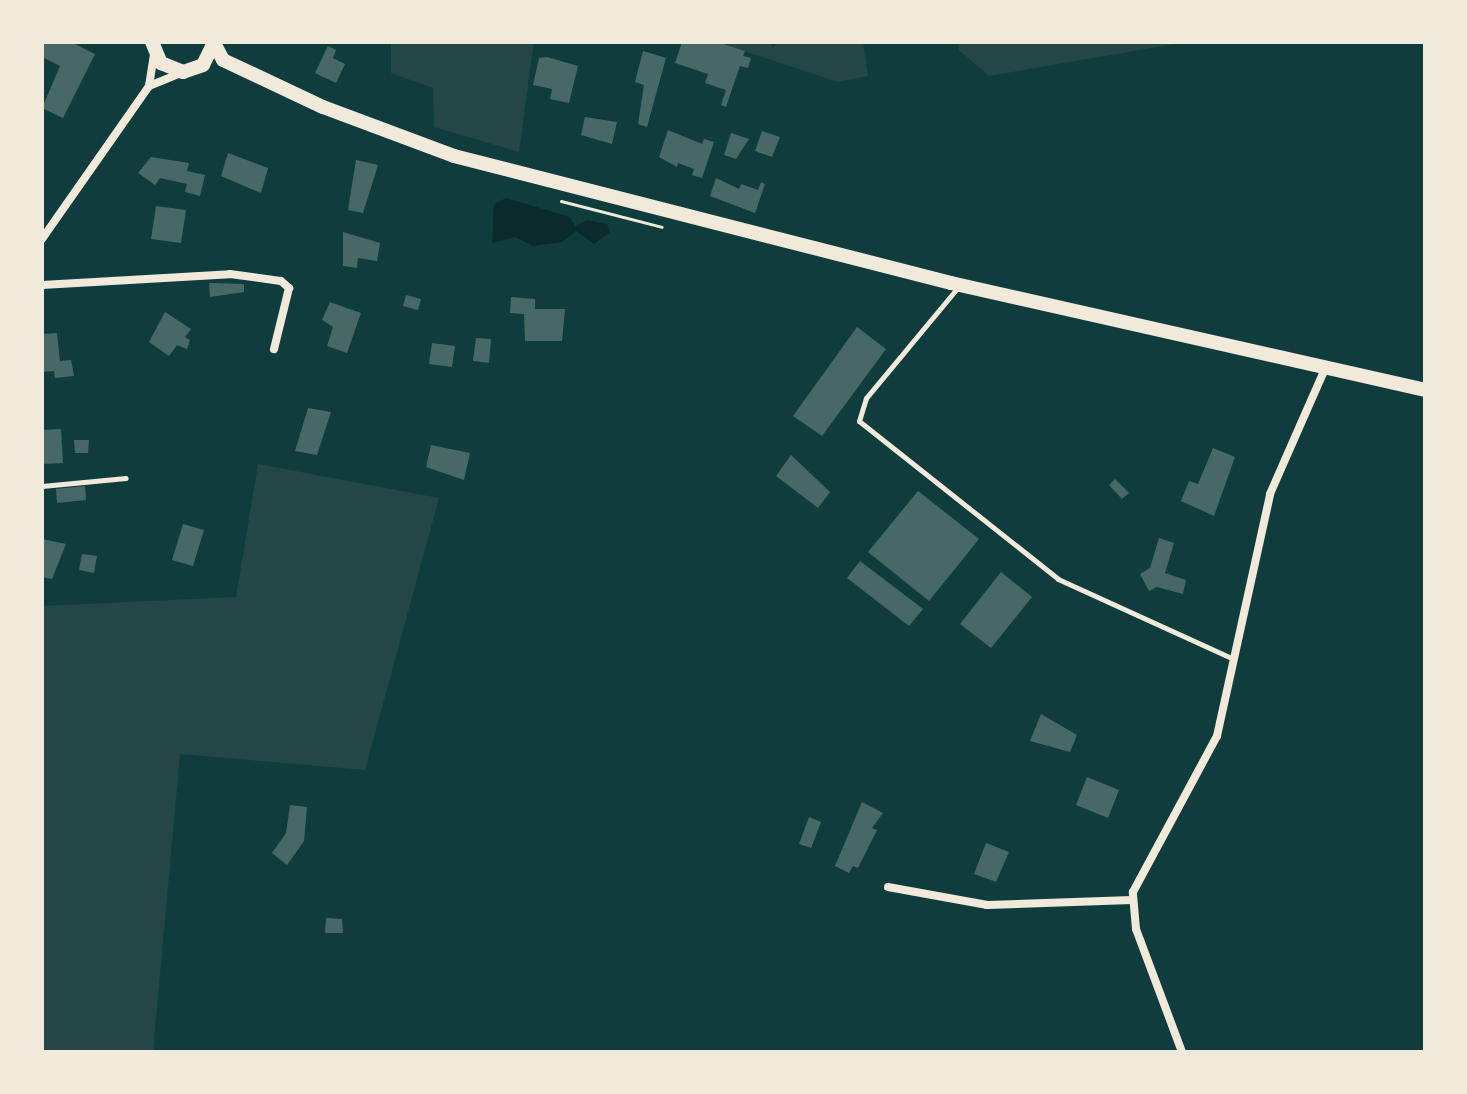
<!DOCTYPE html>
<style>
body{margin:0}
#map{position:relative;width:1467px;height:1094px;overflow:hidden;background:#0f3d3e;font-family:Cabin,sans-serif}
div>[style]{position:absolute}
.green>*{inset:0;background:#244646}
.water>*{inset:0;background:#0a2a2b}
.building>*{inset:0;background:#486865}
.path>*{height:3px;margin:-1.5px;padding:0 1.5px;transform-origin:1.5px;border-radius:1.5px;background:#f1e9da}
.service>*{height:5px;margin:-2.5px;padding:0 2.5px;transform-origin:2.5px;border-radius:2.5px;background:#f1e9da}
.minor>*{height:8px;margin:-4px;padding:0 4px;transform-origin:4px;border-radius:4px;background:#f1e9da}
.secondary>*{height:14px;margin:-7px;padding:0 7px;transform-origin:7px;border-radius:7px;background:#f1e9da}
span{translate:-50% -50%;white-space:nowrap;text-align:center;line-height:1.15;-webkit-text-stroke:8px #f1e9da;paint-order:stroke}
.frame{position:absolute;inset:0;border:44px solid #f1e9da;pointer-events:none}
</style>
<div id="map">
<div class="green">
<div style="clip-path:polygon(391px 42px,534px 42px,519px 152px,434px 127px,433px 88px,391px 73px)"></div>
<div style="clip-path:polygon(717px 42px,770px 42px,773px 47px,779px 42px,863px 42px,868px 76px,838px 82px)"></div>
<div style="clip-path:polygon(958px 42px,995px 43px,1187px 42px,989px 76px,959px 50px)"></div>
<div style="clip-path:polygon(258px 464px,439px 498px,365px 770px,180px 754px,153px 1052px,42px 1052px,42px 606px,236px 597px)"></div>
</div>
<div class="water">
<div style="clip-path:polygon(506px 198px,570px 217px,575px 226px,587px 220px,607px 224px,610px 232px,594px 244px,576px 231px,562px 242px,533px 246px,515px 237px,492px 243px,494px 204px)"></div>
</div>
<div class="building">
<div style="clip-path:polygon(71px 42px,95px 54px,63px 118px,42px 108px,60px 66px,42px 57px,42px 43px)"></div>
<div style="clip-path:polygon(682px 42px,717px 42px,745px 51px,743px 56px,751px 58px,748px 68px,740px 66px,726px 107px,721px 105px,726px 90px,705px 83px,708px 74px,675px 63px)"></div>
<div style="clip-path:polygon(328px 46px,336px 50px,333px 58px,345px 64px,336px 83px,315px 73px)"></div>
<div style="clip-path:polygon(643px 51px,666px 58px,647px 127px,638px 124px,644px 85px,635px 82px)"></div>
<div style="clip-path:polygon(547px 57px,578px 66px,569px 103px,550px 99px,552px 89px,533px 85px,539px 58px)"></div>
<div style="clip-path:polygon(585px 117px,617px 122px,612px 144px,581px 135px)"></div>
<div style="clip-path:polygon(668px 130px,702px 144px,704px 139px,714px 142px,702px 178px,692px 175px,694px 169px,678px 163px,677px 167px,659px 157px)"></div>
<div style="clip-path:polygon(762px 131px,780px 137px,772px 157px,755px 151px)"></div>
<div style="clip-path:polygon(731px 133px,749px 139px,736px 159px,724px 155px)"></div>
<div style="clip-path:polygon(228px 153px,268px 168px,261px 193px,221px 176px)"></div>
<div style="clip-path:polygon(151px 157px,189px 163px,187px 171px,205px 175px,200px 196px,185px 192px,187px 184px,160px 178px,155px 185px,138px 173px)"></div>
<div style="clip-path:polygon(356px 160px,378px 165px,363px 213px,348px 210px)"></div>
<div style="clip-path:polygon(716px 178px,739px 189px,741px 184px,758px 190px,761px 182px,765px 184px,755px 213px,710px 196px)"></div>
<div style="clip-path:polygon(156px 206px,186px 210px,181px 243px,151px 239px)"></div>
<div style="clip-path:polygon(343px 232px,380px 243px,377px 261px,358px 258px,357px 268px,343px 266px)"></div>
<div style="clip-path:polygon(209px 283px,244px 284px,244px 292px,210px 297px)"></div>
<div style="clip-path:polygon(406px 295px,421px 299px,418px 310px,403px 306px)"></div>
<div style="clip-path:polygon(511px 297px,535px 299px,535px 309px,565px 309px,562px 341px,525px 341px,524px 314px,510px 313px)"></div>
<div style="clip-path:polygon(330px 302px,361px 313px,347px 353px,327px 346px,333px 327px,322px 320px)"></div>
<div style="clip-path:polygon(165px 312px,191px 329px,185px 337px,190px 340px,187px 349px,177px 345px,169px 356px,149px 342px)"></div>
<div style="clip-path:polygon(857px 327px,886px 349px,822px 436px,793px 416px)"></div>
<div style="clip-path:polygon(57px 333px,60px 361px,71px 360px,74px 376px,55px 378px,54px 371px,42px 372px,42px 334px)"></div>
<div style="clip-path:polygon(476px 338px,491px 339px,489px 363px,473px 361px)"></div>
<div style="clip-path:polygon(432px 343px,455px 346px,452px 367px,429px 364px)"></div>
<div style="clip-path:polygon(308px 408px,331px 412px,317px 455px,295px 451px)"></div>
<div style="clip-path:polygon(61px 429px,63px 463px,42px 464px,42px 430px)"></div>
<div style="clip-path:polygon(74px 440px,89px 440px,88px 453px,75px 453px)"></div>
<div style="clip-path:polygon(431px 445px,470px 453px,464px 480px,426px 467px)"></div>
<div style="clip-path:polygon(1213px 448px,1235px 457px,1214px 516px,1181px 501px,1189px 481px,1198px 484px)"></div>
<div style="clip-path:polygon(791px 455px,830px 492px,818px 508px,776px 476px)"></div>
<div style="clip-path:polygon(1115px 479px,1129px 493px,1122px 499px,1109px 485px)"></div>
<div style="clip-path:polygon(85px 486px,86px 500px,57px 503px,56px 489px)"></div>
<div style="clip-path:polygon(918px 491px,979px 539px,929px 601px,868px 552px)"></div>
<div style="clip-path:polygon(183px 524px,204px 530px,193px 566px,172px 560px)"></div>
<div style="clip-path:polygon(1159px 538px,1174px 543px,1165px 573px,1186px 580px,1183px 594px,1157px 587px,1149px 591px,1140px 574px,1150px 568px)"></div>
<div style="clip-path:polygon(42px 539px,66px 544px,52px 579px,42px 577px)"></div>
<div style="clip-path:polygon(82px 554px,97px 556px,94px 573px,79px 570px)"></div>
<div style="clip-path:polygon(860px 561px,923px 609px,909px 626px,847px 578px)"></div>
<div style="clip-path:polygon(1001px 572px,1032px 597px,991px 648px,960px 624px)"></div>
<div style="clip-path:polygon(1041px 714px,1077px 735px,1070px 752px,1030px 741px)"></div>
<div style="clip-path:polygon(1087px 777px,1119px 790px,1108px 818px,1076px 805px)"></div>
<div style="clip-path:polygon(862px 802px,883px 813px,872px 828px,877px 830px,858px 868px,853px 866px,849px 873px,835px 866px)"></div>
<div style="clip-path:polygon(290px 805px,307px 807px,304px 841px,287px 865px,272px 853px,286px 833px)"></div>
<div style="clip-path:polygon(809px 817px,821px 822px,811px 848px,799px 844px)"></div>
<div style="clip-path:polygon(986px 843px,1009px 852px,996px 882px,974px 874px)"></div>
<div style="clip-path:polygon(326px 918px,342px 919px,343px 933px,325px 933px)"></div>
</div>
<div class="path">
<div style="left:561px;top:201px;width:104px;rotate:14.4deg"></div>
</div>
<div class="service">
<div style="left:959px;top:286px;width:146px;rotate:129.7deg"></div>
<div style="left:866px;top:398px;width:24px;rotate:107deg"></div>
<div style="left:859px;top:421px;width:254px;rotate:38.4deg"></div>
<div style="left:1058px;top:579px;width:190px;rotate:24.5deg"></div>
<div style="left:42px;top:486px;width:84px;rotate:-5.4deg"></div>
</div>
<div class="minor">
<div style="left:149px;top:86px;width:35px;rotate:-22deg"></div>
<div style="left:42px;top:239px;width:187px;rotate:-55deg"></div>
<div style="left:149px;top:86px;width:32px;rotate:-81deg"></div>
<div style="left:42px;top:285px;width:188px;rotate:-3.3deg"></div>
<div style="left:230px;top:274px;width:51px;rotate:7.8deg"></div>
<div style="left:281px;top:281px;width:11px;rotate:41deg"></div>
<div style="left:289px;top:288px;width:63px;rotate:103.8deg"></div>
<div style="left:888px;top:887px;width:101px;rotate:10.3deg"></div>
<div style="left:987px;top:905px;width:145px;rotate:-2deg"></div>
<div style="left:1182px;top:1052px;width:131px;rotate:-110.5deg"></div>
<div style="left:1136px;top:929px;width:37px;rotate:-95deg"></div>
<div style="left:1133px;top:892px;width:177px;rotate:-61.7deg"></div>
<div style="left:1217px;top:736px;width:248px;rotate:-77.6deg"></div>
<div style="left:1270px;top:494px;width:137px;rotate:-66.3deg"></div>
</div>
<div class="secondary">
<div style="left:152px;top:42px;width:23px;rotate:67deg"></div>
<div style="left:161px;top:63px;width:24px;rotate:22deg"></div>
<div style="left:183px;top:72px;width:21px;rotate:-19deg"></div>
<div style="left:203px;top:65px;width:25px;rotate:-64deg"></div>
<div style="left:214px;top:43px;width:19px;rotate:62deg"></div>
<div style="left:223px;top:60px;width:110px;rotate:25.2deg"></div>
<div style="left:323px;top:107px;width:140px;rotate:20.5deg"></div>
<div style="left:454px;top:156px;width:513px;rotate:14.33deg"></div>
<div style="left:951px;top:283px;width:486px;rotate:12.7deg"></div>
</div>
<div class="frame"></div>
</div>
